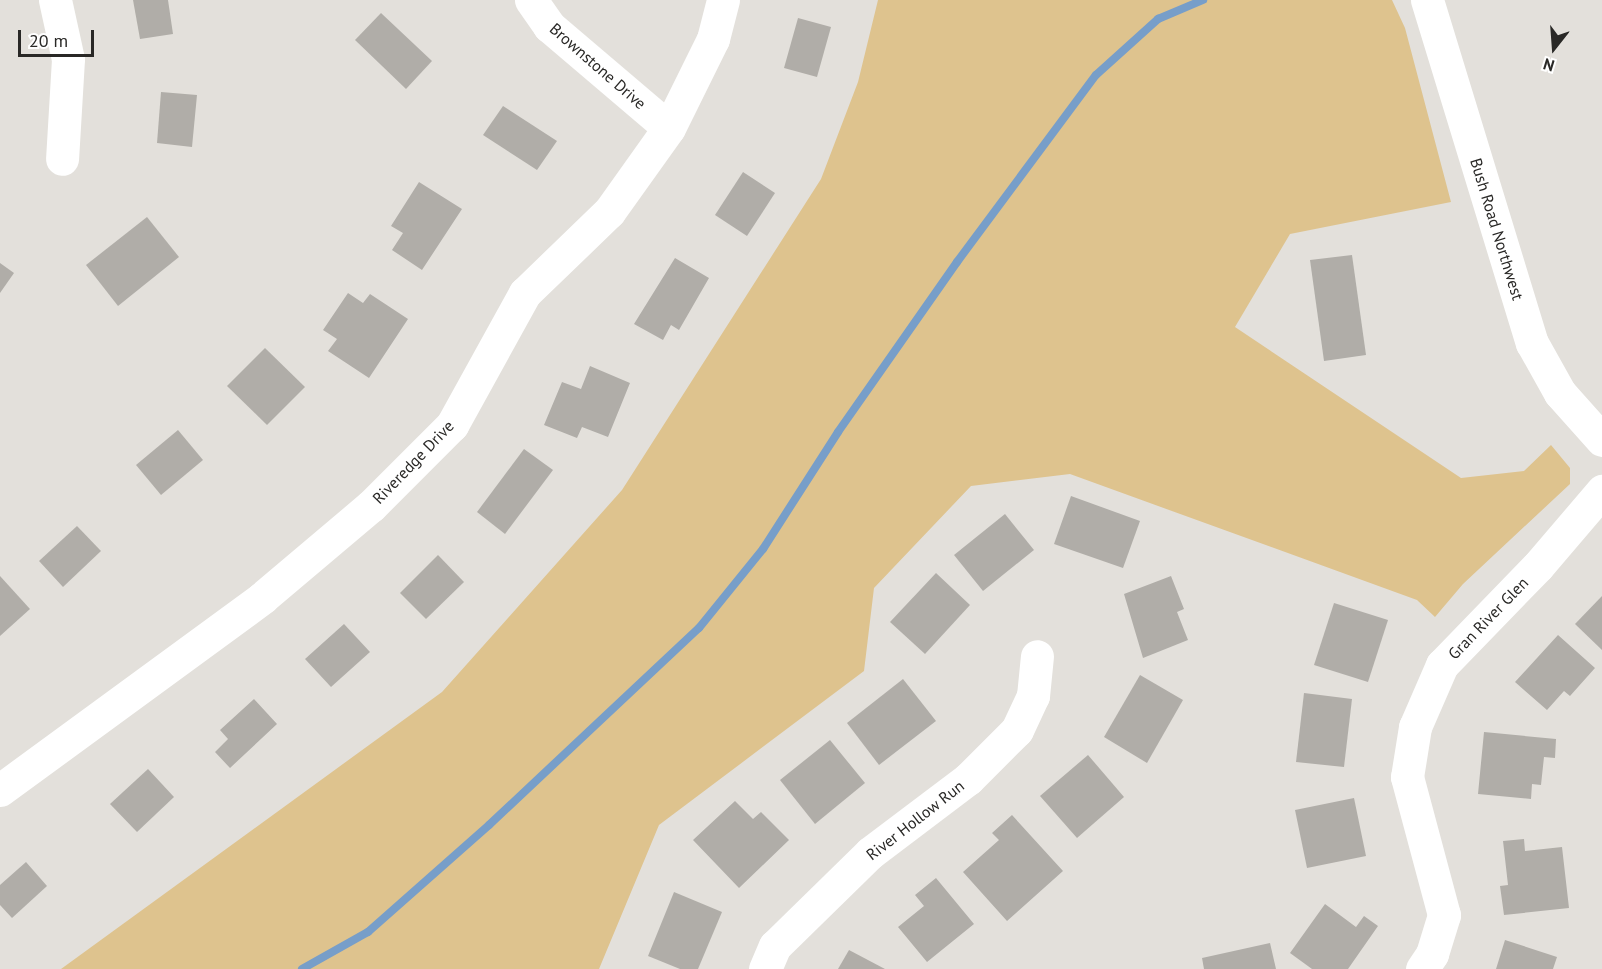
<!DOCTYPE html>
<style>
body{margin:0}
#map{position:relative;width:1602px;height:969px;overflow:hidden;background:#e3e0db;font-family:"PT Sans",sans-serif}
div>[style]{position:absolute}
.green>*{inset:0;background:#dec38e}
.stream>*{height:8px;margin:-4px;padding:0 4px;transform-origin:4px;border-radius:4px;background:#779ec9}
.building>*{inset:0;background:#b0ada8}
.minor>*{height:33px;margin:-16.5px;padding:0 16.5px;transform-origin:16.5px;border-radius:16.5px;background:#fff}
span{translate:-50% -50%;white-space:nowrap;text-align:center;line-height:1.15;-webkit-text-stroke:6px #fff;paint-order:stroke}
.street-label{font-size:16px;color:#292826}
.north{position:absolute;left:1524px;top:18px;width:60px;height:60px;-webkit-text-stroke:4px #fff;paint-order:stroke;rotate:197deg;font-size:16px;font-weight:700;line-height:24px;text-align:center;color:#292826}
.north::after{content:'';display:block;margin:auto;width:21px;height:27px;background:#292826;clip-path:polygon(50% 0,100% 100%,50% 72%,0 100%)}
.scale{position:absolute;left:18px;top:30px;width:76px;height:27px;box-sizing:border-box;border:3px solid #292826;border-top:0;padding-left:8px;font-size:18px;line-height:21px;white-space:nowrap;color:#292826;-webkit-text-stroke:4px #fff;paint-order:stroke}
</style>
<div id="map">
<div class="green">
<div style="clip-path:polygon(878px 0,1392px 0,1405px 28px,1451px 202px,1290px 234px,1235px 327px,1461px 478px,1524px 471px,1551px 445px,1570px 468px,1570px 484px,1463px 584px,1435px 617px,1417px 600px,1070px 474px,971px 486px,874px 588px,864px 671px,659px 825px,599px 969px,61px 969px,442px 692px,622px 490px,821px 179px,858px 82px)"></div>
</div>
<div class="stream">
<div style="left:302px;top:969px;width:76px;rotate:-29.3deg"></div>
<div style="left:368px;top:932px;width:162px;rotate:-41.5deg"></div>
<div style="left:489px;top:825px;width:288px;rotate:-43.2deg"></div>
<div style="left:699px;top:628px;width:102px;rotate:-51deg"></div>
<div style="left:763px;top:549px;width:139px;rotate:-57.3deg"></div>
<div style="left:838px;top:432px;width:208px;rotate:-55deg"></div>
<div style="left:957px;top:262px;width:233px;rotate:-53.4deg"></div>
<div style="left:1096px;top:75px;width:84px;rotate:-42.1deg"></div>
<div style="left:1158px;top:19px;width:49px;rotate:-22.9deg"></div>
</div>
<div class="building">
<div style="clip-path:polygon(133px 0,168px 0,173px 34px,140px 39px)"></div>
<div style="clip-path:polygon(381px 13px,432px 61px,406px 89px,355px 40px)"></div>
<div style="clip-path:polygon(798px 18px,831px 27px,817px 77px,784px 68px)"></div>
<div style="clip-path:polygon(161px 92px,197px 95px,192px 147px,157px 143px)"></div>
<div style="clip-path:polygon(503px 106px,557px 141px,537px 170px,483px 135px)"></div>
<div style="clip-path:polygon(743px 172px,775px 193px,747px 236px,715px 215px)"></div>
<div style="clip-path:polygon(419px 182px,462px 209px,422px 270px,392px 250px,403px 233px,391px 226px)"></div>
<div style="clip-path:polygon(147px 217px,179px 257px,118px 306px,86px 265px)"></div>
<div style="clip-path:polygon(1352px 255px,1366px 355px,1324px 361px,1310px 260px)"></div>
<div style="clip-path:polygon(675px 258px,709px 278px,679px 330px,671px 325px,663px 340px,634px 324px)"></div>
<div style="clip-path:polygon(0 263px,14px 273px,0 293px)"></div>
<div style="clip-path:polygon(348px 293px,363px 303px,370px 294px,408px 319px,369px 378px,328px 351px,337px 339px,323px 330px)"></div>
<div style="clip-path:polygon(265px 348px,305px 387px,267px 425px,227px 386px)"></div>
<div style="clip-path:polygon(590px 366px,630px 383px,608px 437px,582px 427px,577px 438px,544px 425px,562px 382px,581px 389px)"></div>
<div style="clip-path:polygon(178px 430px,203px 460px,161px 495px,136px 465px)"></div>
<div style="clip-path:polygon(524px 449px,553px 470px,505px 534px,477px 512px)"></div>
<div style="clip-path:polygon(1071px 496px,1140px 521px,1123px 568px,1054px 544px)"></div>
<div style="clip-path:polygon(1005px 514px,1034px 550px,983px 591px,954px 555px)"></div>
<div style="clip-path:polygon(77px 526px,101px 551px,63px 587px,39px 561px)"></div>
<div style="clip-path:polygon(438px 555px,464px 582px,426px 619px,400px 593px)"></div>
<div style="clip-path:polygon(936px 573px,970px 605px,925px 654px,890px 622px)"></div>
<div style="clip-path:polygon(0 576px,30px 609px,0 636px)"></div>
<div style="clip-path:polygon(1171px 576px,1184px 609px,1177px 612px,1188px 640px,1143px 658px,1124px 594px)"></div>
<div style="clip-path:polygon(1602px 596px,1602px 650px,1575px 624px)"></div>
<div style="clip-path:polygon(1334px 603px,1388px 620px,1368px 682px,1314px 665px)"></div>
<div style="clip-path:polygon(344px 624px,370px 652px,331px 687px,305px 659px)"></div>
<div style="clip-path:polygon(1558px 635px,1595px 668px,1570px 696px,1564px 691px,1547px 710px,1515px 682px)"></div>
<div style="clip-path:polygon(1140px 675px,1183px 700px,1147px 763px,1104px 737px)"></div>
<div style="clip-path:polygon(903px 679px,936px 721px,879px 765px,847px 723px)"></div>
<div style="clip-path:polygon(1304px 693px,1352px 699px,1344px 767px,1296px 762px)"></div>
<div style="clip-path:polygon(254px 699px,277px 724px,230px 768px,215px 752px,228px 739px,220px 730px)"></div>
<div style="clip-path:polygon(1484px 732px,1556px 739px,1555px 758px,1544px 757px,1541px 785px,1532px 784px,1531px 799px,1478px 794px)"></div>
<div style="clip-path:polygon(830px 740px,865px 783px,815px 824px,780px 780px)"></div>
<div style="clip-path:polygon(1088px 755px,1124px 797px,1077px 838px,1040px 796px)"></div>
<div style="clip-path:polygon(148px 769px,174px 797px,137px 832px,110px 804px)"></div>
<div style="clip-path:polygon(1354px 798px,1366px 856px,1307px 868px,1295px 810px)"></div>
<div style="clip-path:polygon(735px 801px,753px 819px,761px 812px,789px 840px,739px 888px,693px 840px)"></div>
<div style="clip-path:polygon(1012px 815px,1063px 871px,1007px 921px,963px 872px,999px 840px,992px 833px)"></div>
<div style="clip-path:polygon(1524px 839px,1525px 851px,1562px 847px,1569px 908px,1504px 915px,1500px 886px,1508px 885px,1503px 841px)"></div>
<div style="clip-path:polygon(26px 862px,47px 886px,12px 918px,0 905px,0 885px)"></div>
<div style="clip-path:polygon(936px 878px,974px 924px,927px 962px,898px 927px,924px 906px,915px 895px)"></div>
<div style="clip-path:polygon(674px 892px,722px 912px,698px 969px,680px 969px,648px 956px)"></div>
<div style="clip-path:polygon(1325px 904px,1356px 927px,1364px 916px,1378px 926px,1348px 969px,1312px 969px,1290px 953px)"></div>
<div style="clip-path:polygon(1505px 940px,1557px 957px,1553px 969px,1496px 969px)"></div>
<div style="clip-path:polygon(1270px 943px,1276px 969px,1204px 969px,1202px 958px)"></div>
<div style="clip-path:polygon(849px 950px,885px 969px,838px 969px)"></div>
</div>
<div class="minor">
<div style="left:55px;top:0;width:60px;rotate:77.6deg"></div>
<div style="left:68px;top:59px;width:100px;rotate:93.4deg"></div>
<div style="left:531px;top:0;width:32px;rotate:55deg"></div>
<div style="left:549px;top:26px;width:157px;rotate:40.4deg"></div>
<div style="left:1427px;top:0;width:359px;rotate:73deg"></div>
<div style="left:1532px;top:343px;width:57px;rotate:60.8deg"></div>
<div style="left:1560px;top:393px;width:63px;rotate:48.2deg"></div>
<div style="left:0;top:790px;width:325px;rotate:-36.2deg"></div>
<div style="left:262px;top:598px;width:143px;rotate:-40.2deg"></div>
<div style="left:371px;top:506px;width:115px;rotate:-45deg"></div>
<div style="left:452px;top:425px;width:151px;rotate:-61.1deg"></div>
<div style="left:525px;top:293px;width:117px;rotate:-44deg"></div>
<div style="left:609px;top:212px;width:103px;rotate:-54.5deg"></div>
<div style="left:669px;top:128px;width:99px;rotate:-63.7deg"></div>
<div style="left:713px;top:39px;width:40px;rotate:-75.6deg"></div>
<div style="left:765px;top:969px;width:25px;rotate:-67deg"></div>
<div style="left:775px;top:946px;width:133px;rotate:-44.4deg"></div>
<div style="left:870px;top:853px;width:123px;rotate:-37.1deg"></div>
<div style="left:968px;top:779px;width:69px;rotate:-45deg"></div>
<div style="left:1017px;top:730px;width:38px;rotate:-65deg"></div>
<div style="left:1033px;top:696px;width:40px;rotate:-84.3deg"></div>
<div style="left:1422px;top:969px;width:18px;rotate:-56deg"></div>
<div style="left:1432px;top:954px;width:41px;rotate:-72.9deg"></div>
<div style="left:1444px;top:915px;width:143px;rotate:-105deg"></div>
<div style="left:1407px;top:777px;width:51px;rotate:-80.9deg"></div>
<div style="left:1415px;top:727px;width:68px;rotate:-66.5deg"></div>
<div style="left:1442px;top:665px;width:138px;rotate:-45.9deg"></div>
<div style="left:1538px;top:566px;width:99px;rotate:-49.5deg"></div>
</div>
<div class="street-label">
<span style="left:598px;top:66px;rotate:41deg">Brownstone Drive</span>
<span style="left:1497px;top:229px;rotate:73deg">Bush Road Northwest</span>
<span style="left:413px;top:462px;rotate:-46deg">Riveredge Drive</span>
<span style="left:1488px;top:618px;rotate:-46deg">Gran River Glen</span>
<span style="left:915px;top:820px;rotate:-38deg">River Hollow Run</span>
</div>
<div class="north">N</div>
<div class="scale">20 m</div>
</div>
